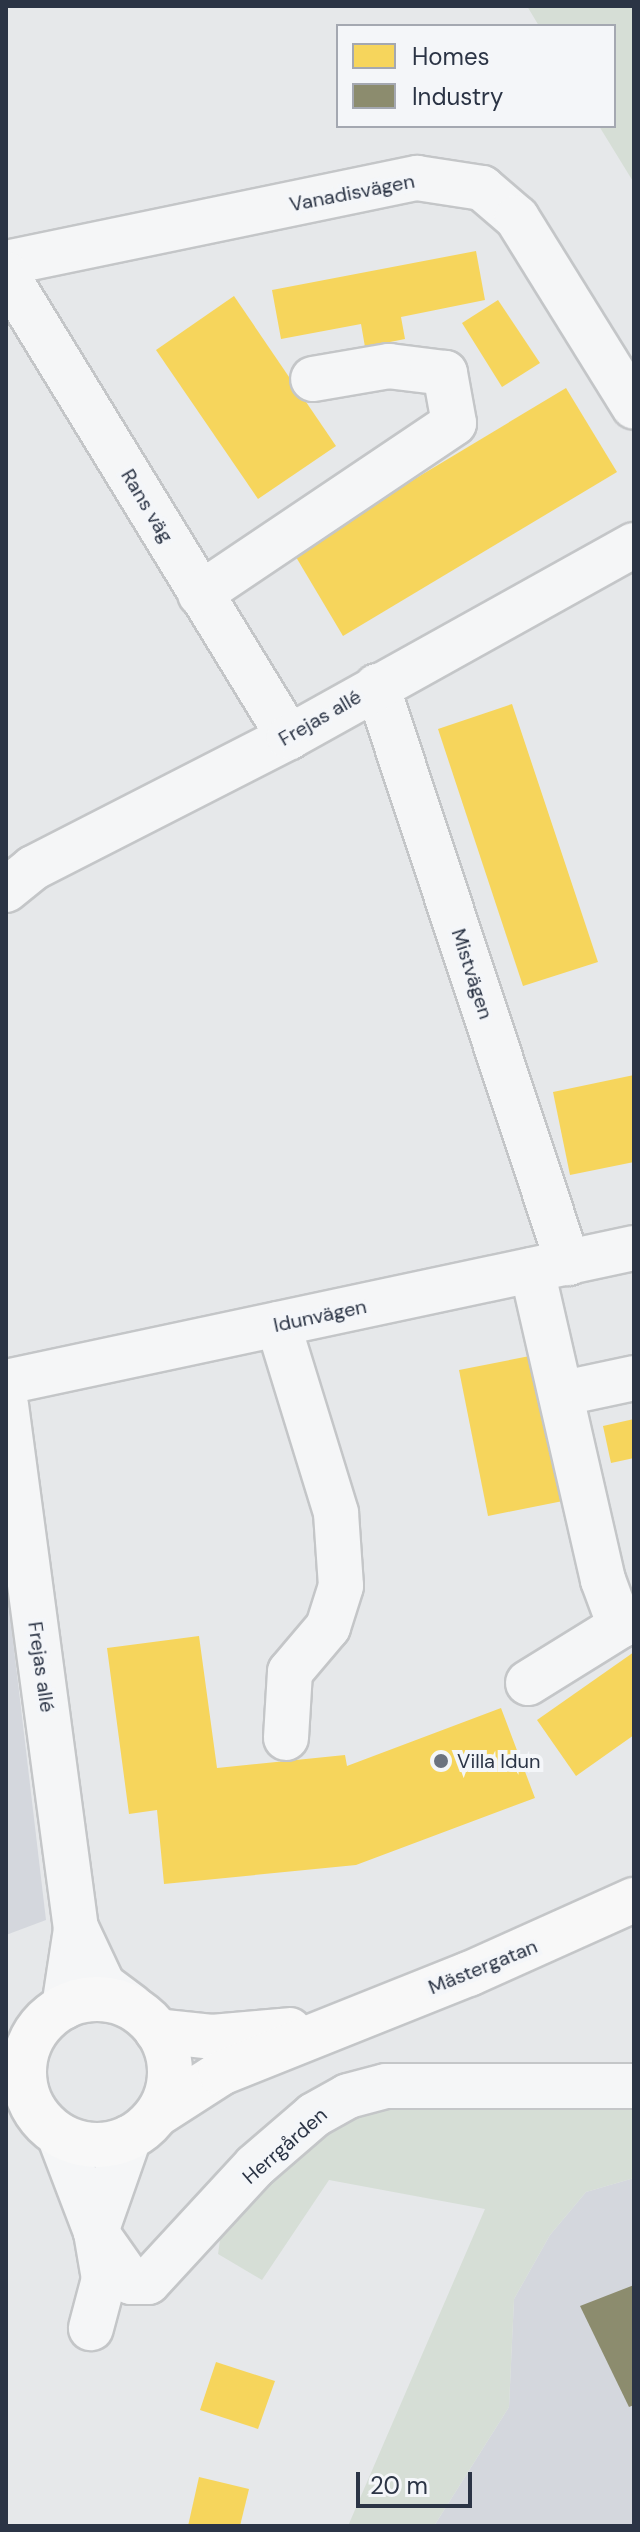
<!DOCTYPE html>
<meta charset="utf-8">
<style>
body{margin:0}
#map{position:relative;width:640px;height:2532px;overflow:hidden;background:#e6e8ea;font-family:"DM Sans",sans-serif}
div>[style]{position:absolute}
.built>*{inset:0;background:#d4d7dd}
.green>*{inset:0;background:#d6ded6}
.homes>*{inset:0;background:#f6d55c}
.industry>*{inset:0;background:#8c8c6e}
.roads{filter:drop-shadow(2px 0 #c4c6c8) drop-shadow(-2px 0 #c4c6c8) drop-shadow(0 2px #c4c6c8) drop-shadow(0 -2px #c4c6c8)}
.minor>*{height:44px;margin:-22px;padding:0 22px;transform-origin:22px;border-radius:22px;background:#f5f6f7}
.major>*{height:44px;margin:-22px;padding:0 22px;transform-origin:22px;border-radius:22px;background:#f8f8f8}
.major>.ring{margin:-22px;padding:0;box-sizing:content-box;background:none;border:44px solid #f8f8f8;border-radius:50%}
.dots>*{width:22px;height:22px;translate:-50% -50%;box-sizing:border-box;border:4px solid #f4f6f9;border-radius:50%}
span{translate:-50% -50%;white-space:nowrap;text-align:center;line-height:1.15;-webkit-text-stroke:8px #f4f6f9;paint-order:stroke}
.street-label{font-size:20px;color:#2b3445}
.poi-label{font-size:20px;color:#2b3445}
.left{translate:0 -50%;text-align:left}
.frame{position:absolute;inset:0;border:8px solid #2b3445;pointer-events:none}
.legend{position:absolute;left:336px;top:24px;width:280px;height:104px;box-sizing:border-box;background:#f4f6f9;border:2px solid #a4a8b1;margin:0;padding:10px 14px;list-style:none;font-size:24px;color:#2b3445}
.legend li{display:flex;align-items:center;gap:16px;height:40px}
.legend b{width:40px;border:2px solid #a4a8b1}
.scale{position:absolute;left:356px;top:2472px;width:116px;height:36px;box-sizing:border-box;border:4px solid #2b3445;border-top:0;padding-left:10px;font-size:24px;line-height:28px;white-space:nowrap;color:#2b3445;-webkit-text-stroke:6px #f4f6f9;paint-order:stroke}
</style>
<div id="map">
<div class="built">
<div style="clip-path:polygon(6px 1581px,46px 1920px,6px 1935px)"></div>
<div style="clip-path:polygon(634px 2178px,634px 2526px,434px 2526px,509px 2407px,514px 2299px,550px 2235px,586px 2192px)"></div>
</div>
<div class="green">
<div style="clip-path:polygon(527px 6px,634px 6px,634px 183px,599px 126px,614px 126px,614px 26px,539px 26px)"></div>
<div style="clip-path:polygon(387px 2101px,634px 2102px,634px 2178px,586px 2192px,550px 2235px,514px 2299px,509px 2407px,434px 2526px,348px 2526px,485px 2209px,329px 2180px,262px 2280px,218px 2254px,222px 2226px,323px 2127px)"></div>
</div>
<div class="homes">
<div style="clip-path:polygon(476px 251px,485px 300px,401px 317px,405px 339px,365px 347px,361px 324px,281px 339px,272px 290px)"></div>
<div style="clip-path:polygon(234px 296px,336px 446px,258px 499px,156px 350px)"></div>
<div style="clip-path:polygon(498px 300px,540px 363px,502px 387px,462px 323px)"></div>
<div style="clip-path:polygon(566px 388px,617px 472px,343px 636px,293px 552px)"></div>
<div style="clip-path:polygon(512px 704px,598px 962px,523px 986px,438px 729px)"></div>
<div style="clip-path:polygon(634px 1075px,634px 1162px,570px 1175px,553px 1092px)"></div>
<div style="clip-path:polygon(540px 1354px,568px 1500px,488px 1516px,459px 1370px)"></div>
<div style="clip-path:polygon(634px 1419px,634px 1458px,611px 1463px,603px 1426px)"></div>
<div style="clip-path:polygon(199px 1636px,217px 1768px,345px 1755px,347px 1766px,501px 1708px,535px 1798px,356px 1865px,164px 1884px,157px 1810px,129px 1814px,107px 1648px)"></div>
<div style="clip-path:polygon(634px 1652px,634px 1735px,576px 1776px,537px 1720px)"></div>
<div style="clip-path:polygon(216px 2362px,275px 2381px,258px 2429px,200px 2410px)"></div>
<div style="clip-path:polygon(199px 2477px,249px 2489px,240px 2526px,188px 2526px)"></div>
</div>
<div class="industry">
<div style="clip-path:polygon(634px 2285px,634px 2405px,629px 2407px,580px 2306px)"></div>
</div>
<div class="roads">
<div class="minor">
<div style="left:6px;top:263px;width:420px;rotate:-11.7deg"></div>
<div style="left:417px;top:178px;width:66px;rotate:8.7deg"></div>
<div style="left:482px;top:188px;width:46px;rotate:40.6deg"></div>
<div style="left:517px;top:218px;width:222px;rotate:58.2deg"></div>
<div style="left:6px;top:274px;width:543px;rotate:58.57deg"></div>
<div style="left:200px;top:594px;width:306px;rotate:-33.9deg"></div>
<div style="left:454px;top:423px;width:51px;rotate:-100.2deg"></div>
<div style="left:445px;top:373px;width:56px;rotate:-172.9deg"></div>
<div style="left:389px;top:366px;width:77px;rotate:170.3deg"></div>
<div style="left:377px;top:686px;width:608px;rotate:71.68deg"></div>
<div style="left:6px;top:890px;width:35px;rotate:-39deg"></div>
<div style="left:33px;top:868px;width:288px;rotate:-27.1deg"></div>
<div style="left:289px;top:737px;width:395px;rotate:-29.1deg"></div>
<div style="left:532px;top:1270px;width:318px;rotate:77.1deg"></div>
<div style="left:603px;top:1580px;width:49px;rotate:69.7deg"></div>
<div style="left:620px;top:1626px;width:16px;rotate:-27deg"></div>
<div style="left:278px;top:1324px;width:198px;rotate:72.9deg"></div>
<div style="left:336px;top:1513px;width:73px;rotate:86.1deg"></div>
<div style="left:341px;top:1586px;width:43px;rotate:107.6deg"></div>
<div style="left:328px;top:1627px;width:59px;rotate:130.2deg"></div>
<div style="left:290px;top:1672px;width:66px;rotate:93.5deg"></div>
<div style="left:6px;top:1382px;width:642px;rotate:-12.04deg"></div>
<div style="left:564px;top:1393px;width:72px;rotate:-12.1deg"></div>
<div style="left:6px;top:1405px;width:529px;rotate:82.39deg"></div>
<div style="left:76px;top:1929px;width:79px;rotate:98.7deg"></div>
<div style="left:528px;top:1683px;width:108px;rotate:-31.8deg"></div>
<div style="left:77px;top:1930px;width:61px;rotate:64.7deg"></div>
<div style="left:103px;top:1985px;width:36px;rotate:37deg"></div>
<div style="left:59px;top:2135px;width:104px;rotate:69.1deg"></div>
<div style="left:96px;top:2232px;width:48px;rotate:80.3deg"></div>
<div style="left:104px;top:2279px;width:51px;rotate:104.9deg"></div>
<div style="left:96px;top:2232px;width:61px;rotate:55deg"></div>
<div style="left:131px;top:2282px;width:17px"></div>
<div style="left:148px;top:2282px;width:158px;rotate:-47.3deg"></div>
<div style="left:255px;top:2166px;width:78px;rotate:-40.8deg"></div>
<div style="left:314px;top:2115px;width:39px;rotate:-29deg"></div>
<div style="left:348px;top:2096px;width:39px;rotate:-15deg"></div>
<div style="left:386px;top:2086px;width:248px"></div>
<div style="left:96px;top:2232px;width:100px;rotate:-70.7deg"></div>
</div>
<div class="major">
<div class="ring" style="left:24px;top:1999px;width:102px;height:102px"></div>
<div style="left:157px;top:2031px;width:55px;rotate:6.2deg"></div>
<div style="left:212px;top:2037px;width:78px;rotate:-5.1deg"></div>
<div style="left:159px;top:2113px;width:74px;rotate:-32.8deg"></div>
<div style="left:221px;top:2073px;width:267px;rotate:-21.8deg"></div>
<div style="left:469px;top:1974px;width:181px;rotate:-24.2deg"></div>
</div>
</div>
<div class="dots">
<div style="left:441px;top:1761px;background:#6c737f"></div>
</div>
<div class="street-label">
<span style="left:352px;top:193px;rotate:-11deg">Vanadisvägen</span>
<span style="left:147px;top:506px;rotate:59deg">Rans väg</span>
<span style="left:320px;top:718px;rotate:-30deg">Frejas allé</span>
<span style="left:472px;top:974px;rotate:72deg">Mistvägen</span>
<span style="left:320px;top:1316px;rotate:-12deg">Idunvägen</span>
<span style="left:41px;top:1667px;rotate:82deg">Frejas allé</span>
<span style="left:483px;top:1967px;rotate:-22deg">Mästergatan</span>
<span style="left:285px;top:2146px;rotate:-41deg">Herrgården</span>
</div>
<div class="poi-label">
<span class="left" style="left:457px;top:1761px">Villa Idun</span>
</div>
<div class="frame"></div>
<ul class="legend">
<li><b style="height:22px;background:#f6d55c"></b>Homes</li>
<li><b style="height:22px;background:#8c8c6e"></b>Industry</li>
</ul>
<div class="scale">20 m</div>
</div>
